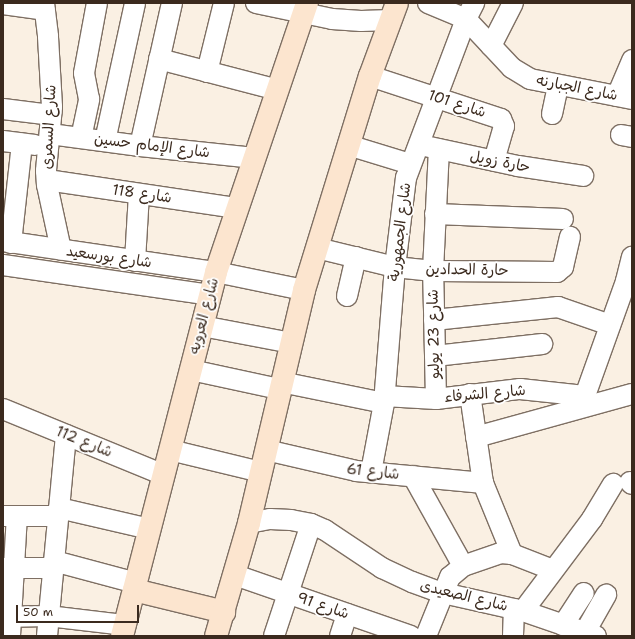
<!DOCTYPE html>
<meta charset="utf-8">
<style>
body{margin:0}
#map{position:relative;width:635px;height:639px;overflow:hidden;background:#faf0e3;font-family:"Shantell Sans","Playpen Sans Arabic",sans-serif}
div>[style]{position:absolute}
.roads{filter:drop-shadow(1px 0 #7e6f63) drop-shadow(-1px 0 #7e6f63) drop-shadow(0 1px #7e6f63) drop-shadow(0 -1px #7e6f63)}
.street>*{height:20px;margin:-10px;padding:0 10px;transform-origin:10px;border-radius:10px;background:#fff}
.secondary>*{height:22px;margin:-11px;padding:0 11px;transform-origin:11px;border-radius:11px;background:#fce5cf}
span{translate:-50% -50%;white-space:nowrap;text-align:center;line-height:1.15;-webkit-text-stroke:3.5px #fff;paint-order:stroke}
.street-label{font-size:15px;color:#3b2a1e}
.frame{position:absolute;inset:0;border:4px solid #3b2a1e;pointer-events:none}
.scale{position:absolute;left:16px;top:605px;width:123px;height:18px;box-sizing:border-box;border:2px solid #3b2a1e;border-top:0;padding-left:5px;font-size:12px;line-height:14px;white-space:nowrap;color:#3b2a1e;-webkit-text-stroke:3px #fff;paint-order:stroke}
</style>
<div id="map">
<div class="roads">
<div class="street">
<div style="left:44px;top:3px;width:34px;rotate:83deg"></div>
<div style="left:48px;top:37px;width:70px;rotate:86.7deg"></div>
<div style="left:52px;top:107px;width:64px;rotate:95.4deg"></div>
<div style="left:46px;top:171px;width:14px;rotate:86deg"></div>
<div style="left:47px;top:185px;width:66px;rotate:77.8deg"></div>
<div style="left:256px;top:3px;width:78px;rotate:11.9deg"></div>
<div style="left:332px;top:19px;width:29px;rotate:4deg"></div>
<div style="left:361px;top:21px;width:30px;rotate:-2deg"></div>
<div style="left:428px;top:3px;width:41px;rotate:22.8deg"></div>
<div style="left:466px;top:19px;width:67px;rotate:46.8deg"></div>
<div style="left:512px;top:68px;width:21px;rotate:31deg"></div>
<div style="left:530px;top:79px;width:104px;rotate:11.1deg"></div>
<div style="left:3px;top:4px;width:42px;rotate:8.1deg"></div>
<div style="left:491px;top:46px;width:48px;rotate:-62.9deg"></div>
<div style="left:159px;top:59px;width:123px;rotate:14.6deg"></div>
<div style="left:207px;top:72px;width:71px;rotate:-76.2deg"></div>
<div style="left:370px;top:76px;width:138px;rotate:18.2deg"></div>
<div style="left:501px;top:119px;width:8px;rotate:67deg"></div>
<div style="left:504px;top:126px;width:36px;rotate:106deg"></div>
<div style="left:617px;top:96px;width:39px;rotate:-67deg"></div>
<div style="left:3px;top:109px;width:48px;rotate:7.1deg"></div>
<div style="left:552px;top:114px;width:29px;rotate:-78deg"></div>
<div style="left:50px;top:134px;width:91px;rotate:7.6deg"></div>
<div style="left:140px;top:146px;width:115px;rotate:6deg"></div>
<div style="left:621px;top:135px;width:11px;rotate:10deg"></div>
<div style="left:81px;top:138px;width:40px;rotate:-78deg"></div>
<div style="left:89px;top:99px;width:26px;rotate:-101deg"></div>
<div style="left:84px;top:73px;width:71px;rotate:-79.5deg"></div>
<div style="left:3px;top:141px;width:32px;rotate:7deg"></div>
<div style="left:105px;top:141px;width:141px;rotate:-77.7deg"></div>
<div style="left:348px;top:145px;width:65px;rotate:17deg"></div>
<div style="left:140px;top:146px;width:147px;rotate:-77.4deg"></div>
<div style="left:425px;top:146px;width:95px;rotate:12.1deg"></div>
<div style="left:518px;top:166px;width:66px;rotate:8.7deg"></div>
<div style="left:47px;top:180px;width:192px;rotate:8.4deg"></div>
<div style="left:435px;top:214px;width:128px;rotate:2.2deg"></div>
<div style="left:3px;top:241px;width:215px;rotate:8.3deg"></div>
<div style="left:216px;top:272px;width:90px;rotate:11.6deg"></div>
<div style="left:11px;top:243px;width:100px;rotate:-83.7deg"></div>
<div style="left:317px;top:248px;width:80px;rotate:13.7deg"></div>
<div style="left:395px;top:267px;width:38px;rotate:6deg"></div>
<div style="left:433px;top:271px;width:124px;rotate:0.5deg"></div>
<div style="left:557px;top:272px;width:8px;rotate:-40deg"></div>
<div style="left:563px;top:267px;width:31px;rotate:-77deg"></div>
<div style="left:135px;top:261px;width:67px;rotate:-86.6deg"></div>
<div style="left:3px;top:265px;width:209px;rotate:8.2deg"></div>
<div style="left:347px;top:296px;width:40px;rotate:-77deg"></div>
<div style="left:434px;top:320px;width:125px;rotate:-6deg"></div>
<div style="left:558px;top:307px;width:55px;rotate:19.1deg"></div>
<div style="left:202px;top:326px;width:91px;rotate:10.8deg"></div>
<div style="left:435px;top:356px;width:108px;rotate:-6.4deg"></div>
<div style="left:191px;top:370px;width:90px;rotate:12.2deg"></div>
<div style="left:281px;top:382px;width:105px;rotate:11.5deg"></div>
<div style="left:470px;top:394px;width:90px;rotate:81.7deg"></div>
<div style="left:483px;top:483px;width:77px;rotate:67.8deg"></div>
<div style="left:384px;top:396px;width:52px;rotate:3.3deg"></div>
<div style="left:436px;top:399px;width:85px;rotate:-6.8deg"></div>
<div style="left:520px;top:389px;width:65px;rotate:6.1deg"></div>
<div style="left:436px;top:399px;width:128px;rotate:-91.3deg"></div>
<div style="left:433px;top:271px;width:122px;rotate:-87.2deg"></div>
<div style="left:581px;top:407px;width:134px;rotate:-70.3deg"></div>
<div style="left:626px;top:281px;width:25px;rotate:-76deg"></div>
<div style="left:3px;top:409px;width:174px;rotate:22.3deg"></div>
<div style="left:476px;top:437px;width:162px;rotate:-15.4deg"></div>
<div style="left:170px;top:450px;width:94px;rotate:13.6deg"></div>
<div style="left:266px;top:450px;width:92px;rotate:13.1deg"></div>
<div style="left:356px;top:471px;width:128px;rotate:5.4deg"></div>
<div style="left:371px;top:472px;width:70px;rotate:-79.3deg"></div>
<div style="left:384px;top:403px;width:136px;rotate:-85.4deg"></div>
<div style="left:395px;top:267px;width:90px;rotate:-83deg"></div>
<div style="left:406px;top:178px;width:170px;rotate:-69.3deg"></div>
<div style="left:466px;top:19px;width:18px;rotate:-63deg"></div>
<div style="left:413px;top:476px;width:103px;rotate:60.9deg"></div>
<div style="left:630px;top:482px;width:3px;rotate:45deg"></div>
<div style="left:59px;top:508px;width:93px;rotate:13deg"></div>
<div style="left:4px;top:516px;width:54px"></div>
<div style="left:249px;top:523px;width:21px;rotate:-11deg"></div>
<div style="left:270px;top:519px;width:21px;rotate:3deg"></div>
<div style="left:291px;top:520px;width:20px;rotate:11deg"></div>
<div style="left:311px;top:524px;width:15px;rotate:23deg"></div>
<div style="left:325px;top:530px;width:69px;rotate:33.7deg"></div>
<div style="left:382px;top:568px;width:33px;rotate:25deg"></div>
<div style="left:412px;top:582px;width:33px;rotate:20deg"></div>
<div style="left:443px;top:593px;width:82px;rotate:12.7deg"></div>
<div style="left:523px;top:611px;width:77px;rotate:18.9deg"></div>
<div style="left:54px;top:561px;width:85px;rotate:15deg"></div>
<div style="left:3px;top:568px;width:50px"></div>
<div style="left:235px;top:575px;width:186px;rotate:19.1deg"></div>
<div style="left:523px;top:611px;width:115px;rotate:-53.1deg"></div>
<div style="left:592px;top:519px;width:41px;rotate:-59deg"></div>
<div style="left:3px;top:617px;width:45px;rotate:-1.3deg"></div>
<div style="left:48px;top:616px;width:78px;rotate:6.7deg"></div>
<div style="left:563px;top:625px;width:38px;rotate:-57deg"></div>
<div style="left:585px;top:632px;width:43px;rotate:-60.4deg"></div>
<div style="left:10px;top:636px;width:120px;rotate:-86.7deg"></div>
<div style="left:47px;top:636px;width:202px;rotate:-84.6deg"></div>
<div style="left:274px;top:636px;width:118px;rotate:-71.7deg"></div>
<div style="left:340px;top:636px;width:23px;rotate:-72deg"></div>
<div style="left:426px;top:636px;width:64px;rotate:-67.9deg"></div>
<div style="left:450px;top:577px;width:17px;rotate:-40deg"></div>
<div style="left:463px;top:566px;width:40px;rotate:-18.9deg"></div>
<div style="left:501px;top:553px;width:11px;rotate:5deg"></div>
<div style="left:512px;top:554px;width:44px;rotate:21.3deg"></div>
<div style="left:513px;top:636px;width:27px;rotate:-88deg"></div>
</div>
<div class="secondary">
<div style="left:134px;top:590px;width:93px;rotate:13.7deg"></div>
<div style="left:122px;top:636px;width:376px;rotate:-75.5deg"></div>
<div style="left:216px;top:272px;width:284px;rotate:-71.3deg"></div>
<div style="left:216px;top:636px;width:118px;rotate:-73.7deg"></div>
<div style="left:249px;top:523px;width:239px;rotate:-76.7deg"></div>
<div style="left:304px;top:290px;width:224px;rotate:-72.9deg"></div>
<div style="left:370px;top:76px;width:78px;rotate:-69.7deg"></div>
</div>
</div>
<div class="street-label">
<span style="left:577px;top:88px;rotate:11deg">شارع الجبارنه</span>
<span style="left:457px;top:104px;rotate:18deg">شارع 101</span>
<span style="left:49px;top:127px;rotate:-87deg">شارع السمرى</span>
<span style="left:152px;top:146px;rotate:7deg">شارع الإمام حسين</span>
<span style="left:500px;top:162px;rotate:11deg">حارة زويل</span>
<span style="left:142px;top:194px;rotate:8deg">شارع 118</span>
<span style="left:400px;top:232px;rotate:-83deg">شارع الجمهورية</span>
<span style="left:109px;top:257px;rotate:8deg">شارع بورسعيد</span>
<span style="left:467px;top:270px;rotate:1deg">حارة الحدادين</span>
<span style="left:204px;top:316px;rotate:-75deg">شارع العروبه</span>
<span style="left:434px;top:334px;rotate:-91deg">شارع 23 يوليو</span>
<span style="left:485px;top:394px;rotate:-5deg">شارع الشرفاء</span>
<span style="left:84px;top:442px;rotate:22deg">شارع 112</span>
<span style="left:373px;top:472px;rotate:6deg">شارع 61</span>
<span style="left:464px;top:596px;rotate:14deg">شارع الصعيدى</span>
<span style="left:323px;top:606px;rotate:19deg">شارع 91</span>
</div>
<div class="frame"></div>
<div class="scale">50 m</div>
</div>
